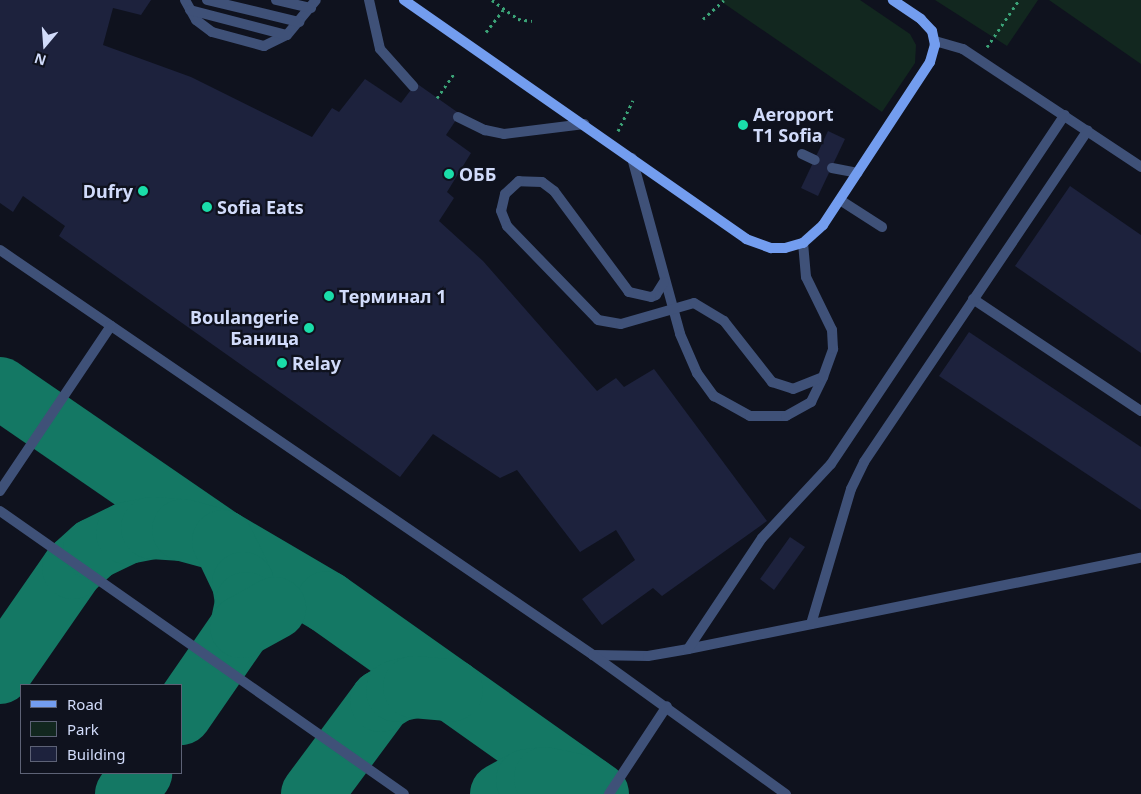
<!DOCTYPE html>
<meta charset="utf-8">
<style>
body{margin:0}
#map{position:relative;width:1141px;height:794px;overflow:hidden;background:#0f121e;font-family:"Noto Sans",sans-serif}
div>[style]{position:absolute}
.green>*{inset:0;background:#12271f}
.taxiway>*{height:62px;margin:-31px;padding:0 31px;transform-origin:31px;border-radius:31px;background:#147864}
.building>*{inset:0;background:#1d223d}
.path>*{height:3px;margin-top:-1.5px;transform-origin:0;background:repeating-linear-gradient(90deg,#3ba377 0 2.5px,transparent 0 6.5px)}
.lane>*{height:10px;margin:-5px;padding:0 5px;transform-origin:5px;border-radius:5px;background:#3f5178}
.secondary>*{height:10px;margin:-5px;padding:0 5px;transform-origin:5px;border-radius:5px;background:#739def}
.dots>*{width:14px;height:14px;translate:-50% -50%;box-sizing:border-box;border:2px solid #0f121e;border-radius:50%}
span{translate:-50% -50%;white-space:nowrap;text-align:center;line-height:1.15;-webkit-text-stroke:4.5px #0f121e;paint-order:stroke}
.poi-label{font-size:18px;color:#d1dbfa;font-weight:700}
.left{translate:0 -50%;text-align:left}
.right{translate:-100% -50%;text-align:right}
.legend{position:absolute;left:20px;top:684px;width:162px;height:90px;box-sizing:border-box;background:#0f121e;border:1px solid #5d6276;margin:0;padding:6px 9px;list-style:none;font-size:15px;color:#d1dbfa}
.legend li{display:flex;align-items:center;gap:10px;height:25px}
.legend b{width:25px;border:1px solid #5d6276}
.north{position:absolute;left:20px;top:20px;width:50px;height:50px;-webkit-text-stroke:4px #0f121e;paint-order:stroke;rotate:198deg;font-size:14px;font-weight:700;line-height:20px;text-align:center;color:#d1dbfa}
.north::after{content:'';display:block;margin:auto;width:18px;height:22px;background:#d1dbfa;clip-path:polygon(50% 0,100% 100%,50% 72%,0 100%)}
</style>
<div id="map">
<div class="green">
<div style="clip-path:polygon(719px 0,860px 0,910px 34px,916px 45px,915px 63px,882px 112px)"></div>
<div style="clip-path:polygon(935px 0,1038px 0,1007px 46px)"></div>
<div style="clip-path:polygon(1049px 0,1141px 0,1141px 64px)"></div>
</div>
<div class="taxiway">
<div style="left:0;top:388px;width:270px;rotate:34.5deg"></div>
<div style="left:223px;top:541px;width:121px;rotate:30.4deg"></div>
<div style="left:327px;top:602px;width:332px;rotate:35.3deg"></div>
<div style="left:0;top:673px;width:128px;rotate:-55.2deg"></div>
<div style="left:73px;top:568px;width:28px;rotate:-42deg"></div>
<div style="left:94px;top:549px;width:37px;rotate:-26deg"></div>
<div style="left:127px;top:533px;width:25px;rotate:-11deg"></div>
<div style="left:152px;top:528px;width:31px;rotate:4deg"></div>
<div style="left:183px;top:530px;width:41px;rotate:15.4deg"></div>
<div style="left:223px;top:541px;width:47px;rotate:64.5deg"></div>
<div style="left:243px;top:583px;width:20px;rotate:81deg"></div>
<div style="left:246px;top:603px;width:25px;rotate:102deg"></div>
<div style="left:181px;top:714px;width:106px;rotate:-55.4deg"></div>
<div style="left:241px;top:627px;width:39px;rotate:-29deg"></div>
<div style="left:126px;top:794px;width:26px;rotate:-54deg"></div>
<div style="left:312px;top:794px;width:116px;rotate:-53.4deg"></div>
<div style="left:381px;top:701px;width:19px;rotate:-32deg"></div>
<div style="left:397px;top:691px;width:17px;rotate:-13deg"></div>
<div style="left:414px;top:687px;width:38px;rotate:5deg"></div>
<div style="left:501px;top:794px;width:30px;rotate:-28deg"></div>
<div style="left:527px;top:780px;width:18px;rotate:-6deg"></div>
<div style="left:545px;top:778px;width:44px;rotate:11.8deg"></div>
</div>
<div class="building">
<div style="clip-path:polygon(0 0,151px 0,141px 15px,113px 8px,103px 45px,191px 77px,312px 137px,332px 108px,339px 112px,365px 79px,401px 103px,416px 83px,460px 114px,446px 135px,471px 153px,447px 192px,454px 198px,439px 221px,483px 261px,597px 391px,616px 378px,624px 387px,654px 369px,767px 521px,662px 596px,653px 588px,602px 625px,582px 599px,635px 560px,616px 530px,580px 552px,517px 470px,500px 478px,433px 434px,400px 477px,59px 236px,65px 226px,23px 196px,13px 212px,0 203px)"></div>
<div style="clip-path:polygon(828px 131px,845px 139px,818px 196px,801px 188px)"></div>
<div style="clip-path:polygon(1070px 186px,1141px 235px,1141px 353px,1015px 266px)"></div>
<div style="clip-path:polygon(969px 332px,1141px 447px,1141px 510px,939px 376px)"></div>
<div style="clip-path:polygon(790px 537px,805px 547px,774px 590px,760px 579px)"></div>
</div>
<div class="path">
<div style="left:492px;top:0;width:32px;rotate:36deg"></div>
<div style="left:518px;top:19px;width:14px;rotate:8deg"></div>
<div style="left:703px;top:19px;width:28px;rotate:-42deg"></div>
<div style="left:486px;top:32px;width:28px;rotate:-52deg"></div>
<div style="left:987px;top:47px;width:57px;rotate:-55.8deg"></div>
<div style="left:437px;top:98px;width:29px;rotate:-55deg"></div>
<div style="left:618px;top:131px;width:34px;rotate:-64deg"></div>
</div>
<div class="lane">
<div style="left:185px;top:0;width:23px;rotate:61deg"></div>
<div style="left:196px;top:20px;width:20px;rotate:37deg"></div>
<div style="left:212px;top:32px;width:54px;rotate:15.1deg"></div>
<div style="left:264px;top:46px;width:25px;rotate:-26deg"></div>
<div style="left:287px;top:35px;width:45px;rotate:-50.4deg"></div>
<div style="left:207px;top:0;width:95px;rotate:13.4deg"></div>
<div style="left:276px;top:0;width:36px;rotate:13deg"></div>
<div style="left:369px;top:0;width:50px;rotate:77.3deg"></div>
<div style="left:380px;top:49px;width:50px;rotate:48.3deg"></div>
<div style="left:190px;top:10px;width:100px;rotate:14.5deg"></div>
<div style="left:935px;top:41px;width:29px;rotate:16deg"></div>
<div style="left:963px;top:49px;width:214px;rotate:33.5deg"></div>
<div style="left:458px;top:117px;width:30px;rotate:26deg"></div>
<div style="left:485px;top:130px;width:19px;rotate:12deg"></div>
<div style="left:504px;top:134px;width:81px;rotate:-7.1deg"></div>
<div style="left:802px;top:154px;width:14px;rotate:25deg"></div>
<div style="left:632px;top:158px;width:182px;rotate:74.7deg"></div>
<div style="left:680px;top:334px;width:43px;rotate:66.4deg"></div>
<div style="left:697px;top:373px;width:29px;rotate:54deg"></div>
<div style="left:714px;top:396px;width:41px;rotate:29.1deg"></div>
<div style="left:750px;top:416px;width:36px"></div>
<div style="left:786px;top:416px;width:29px;rotate:-29deg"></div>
<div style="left:811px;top:402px;width:28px;rotate:-64deg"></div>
<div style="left:832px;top:168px;width:26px;rotate:11deg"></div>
<div style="left:840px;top:200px;width:50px;rotate:32.7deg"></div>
<div style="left:0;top:250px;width:718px;rotate:34.33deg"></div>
<div style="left:593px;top:655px;width:55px;rotate:1deg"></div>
<div style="left:648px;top:656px;width:41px;rotate:-9.9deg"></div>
<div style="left:688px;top:649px;width:462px;rotate:-11.4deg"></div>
<div style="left:664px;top:282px;width:15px;rotate:122deg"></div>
<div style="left:656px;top:295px;width:5px;rotate:158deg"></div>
<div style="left:651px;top:297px;width:23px;rotate:-167deg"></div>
<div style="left:629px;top:292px;width:126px;rotate:-126.6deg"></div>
<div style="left:554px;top:191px;width:15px;rotate:-143deg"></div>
<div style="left:542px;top:182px;width:23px;rotate:-178deg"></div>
<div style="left:519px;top:181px;width:19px;rotate:137deg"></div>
<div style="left:505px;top:194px;width:17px;rotate:103deg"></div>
<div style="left:501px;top:211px;width:16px;rotate:68deg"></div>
<div style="left:507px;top:226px;width:131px;rotate:45.9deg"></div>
<div style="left:598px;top:320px;width:23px;rotate:10deg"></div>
<div style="left:621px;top:324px;width:76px;rotate:-16deg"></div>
<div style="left:694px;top:303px;width:35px;rotate:31deg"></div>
<div style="left:724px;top:321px;width:78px;rotate:51.8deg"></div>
<div style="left:772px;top:382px;width:22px;rotate:18deg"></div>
<div style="left:793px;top:389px;width:32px;rotate:-22deg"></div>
<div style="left:823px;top:377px;width:30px;rotate:-70deg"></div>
<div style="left:833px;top:349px;width:19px;rotate:-93deg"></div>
<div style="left:832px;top:330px;width:59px;rotate:-116.1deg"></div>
<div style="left:806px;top:277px;width:34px;rotate:-95deg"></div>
<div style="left:973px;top:299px;width:202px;rotate:33.7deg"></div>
<div style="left:0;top:491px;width:199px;rotate:-56.1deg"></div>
<div style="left:0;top:511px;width:493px;rotate:35deg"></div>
<div style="left:811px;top:624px;width:141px;rotate:-73.5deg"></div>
<div style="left:851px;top:489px;width:30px;rotate:-64deg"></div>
<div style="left:864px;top:462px;width:400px;rotate:-56deg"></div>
<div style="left:688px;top:649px;width:133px;rotate:-56.3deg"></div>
<div style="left:762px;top:538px;width:101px;rotate:-47deg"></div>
<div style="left:831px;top:464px;width:420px;rotate:-56.2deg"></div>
<div style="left:593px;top:655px;width:238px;rotate:35.8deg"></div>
<div style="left:609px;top:794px;width:105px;rotate:-56.6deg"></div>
</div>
<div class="secondary">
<div style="left:404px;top:0;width:417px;rotate:34.9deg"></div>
<div style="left:746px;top:239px;width:27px;rotate:20deg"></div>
<div style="left:771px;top:248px;width:14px"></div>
<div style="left:785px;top:248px;width:19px;rotate:-16deg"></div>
<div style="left:803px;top:243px;width:27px;rotate:-42deg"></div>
<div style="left:823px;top:225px;width:195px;rotate:-56.7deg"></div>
<div style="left:930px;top:62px;width:18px;rotate:-74deg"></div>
<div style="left:935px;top:45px;width:14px;rotate:-102deg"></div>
<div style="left:932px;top:31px;width:16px;rotate:-133deg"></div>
<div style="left:921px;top:19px;width:34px;rotate:-146deg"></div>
</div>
<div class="dots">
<div style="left:743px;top:125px;background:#1adda9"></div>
<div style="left:449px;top:174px;background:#1adda9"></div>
<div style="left:143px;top:191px;background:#1adda9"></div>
<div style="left:207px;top:207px;background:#1adda9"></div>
<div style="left:329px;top:296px;background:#1adda9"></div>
<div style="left:309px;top:328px;background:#1adda9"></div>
<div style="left:282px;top:363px;background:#1adda9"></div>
</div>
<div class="poi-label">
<span class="left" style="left:753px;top:125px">Aeroport<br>T1 Sofia</span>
<span class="left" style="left:459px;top:174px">ОББ</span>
<span class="right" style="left:133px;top:191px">Dufry</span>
<span class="left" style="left:217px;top:207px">Sofia Eats</span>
<span class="left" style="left:339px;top:296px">Терминал 1</span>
<span class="right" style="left:299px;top:328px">Boulangerie<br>Баница</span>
<span class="left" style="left:292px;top:363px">Relay</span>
</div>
<ul class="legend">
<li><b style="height:6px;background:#739def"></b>Road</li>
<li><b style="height:14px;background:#12271f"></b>Park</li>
<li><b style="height:14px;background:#1d223d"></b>Building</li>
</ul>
<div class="north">N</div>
</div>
